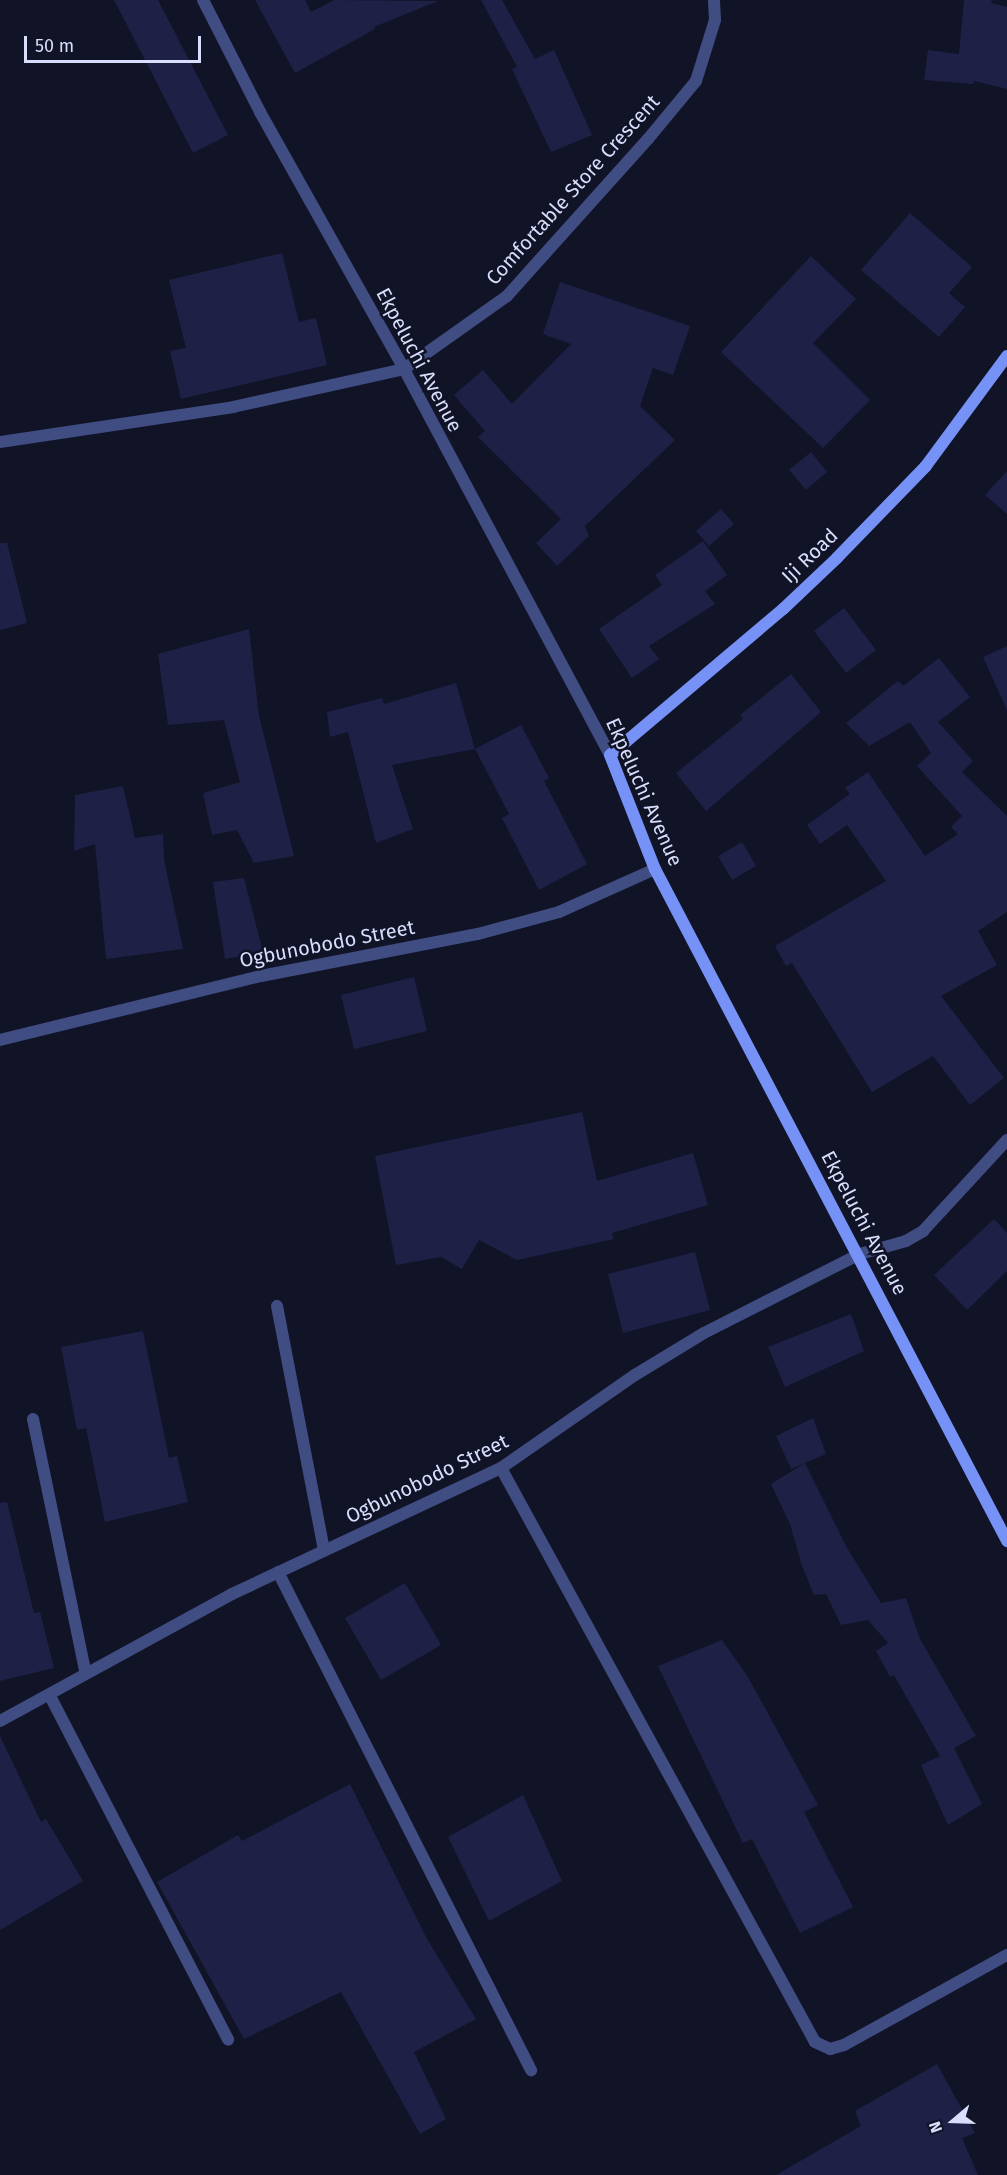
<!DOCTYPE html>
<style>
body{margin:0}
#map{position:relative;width:1007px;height:2175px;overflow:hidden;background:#111327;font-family:"Fira Sans",sans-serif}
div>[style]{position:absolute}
.building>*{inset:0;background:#1f2046}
.street>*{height:12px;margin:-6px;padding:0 6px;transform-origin:6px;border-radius:6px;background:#404d82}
.secondary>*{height:12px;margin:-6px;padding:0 6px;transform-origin:6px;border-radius:6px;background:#7792f6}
span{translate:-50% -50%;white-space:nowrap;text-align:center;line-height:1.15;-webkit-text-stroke:5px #111327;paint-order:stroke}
.street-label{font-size:20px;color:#dadefd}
.north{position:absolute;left:923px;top:2091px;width:60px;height:60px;-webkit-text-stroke:4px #111327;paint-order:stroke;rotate:251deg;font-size:16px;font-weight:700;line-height:24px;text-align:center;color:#dadefd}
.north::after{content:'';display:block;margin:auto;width:21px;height:27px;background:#dadefd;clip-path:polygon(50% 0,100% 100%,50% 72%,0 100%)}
.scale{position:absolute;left:24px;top:36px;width:177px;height:27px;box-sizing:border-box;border:3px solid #dadefd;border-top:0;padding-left:8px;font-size:18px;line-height:21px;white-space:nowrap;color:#dadefd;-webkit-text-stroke:4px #111327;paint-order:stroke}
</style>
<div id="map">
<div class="building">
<div style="clip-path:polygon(114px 0,158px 0,228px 135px,193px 153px)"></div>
<div style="clip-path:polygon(255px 0,305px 0,311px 12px,334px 0,438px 1px,374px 27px,375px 29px,295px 73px)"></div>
<div style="clip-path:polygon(481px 0,502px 0,535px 59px,554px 50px,592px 135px,551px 152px,512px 69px,517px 67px)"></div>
<div style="clip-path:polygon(964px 0,992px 0,991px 3px,1007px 7px,1007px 89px,974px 81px,973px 84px,924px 80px,928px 50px,959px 54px)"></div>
<div style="clip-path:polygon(910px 213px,972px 267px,949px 293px,965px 307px,939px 337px,861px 270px)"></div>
<div style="clip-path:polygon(282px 253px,299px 322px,316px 318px,327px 365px,181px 399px,170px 351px,186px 348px,169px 280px)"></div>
<div style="clip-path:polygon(811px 256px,856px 299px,813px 343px,870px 400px,823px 448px,721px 352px)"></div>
<div style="clip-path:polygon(560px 282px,690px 326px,673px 375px,653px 368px,640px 406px,675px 440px,585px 526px,589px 536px,557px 566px,536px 543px,561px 519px,478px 437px,485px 431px,454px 395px,483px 370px,512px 404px,571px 344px,543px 334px)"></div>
<div style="clip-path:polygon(811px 452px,827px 472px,806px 490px,789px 470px)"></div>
<div style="clip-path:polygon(1007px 471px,1007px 514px,985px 495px)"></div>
<div style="clip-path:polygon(721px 509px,734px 524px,709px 546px,696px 531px)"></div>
<div style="clip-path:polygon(703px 541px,727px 575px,705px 591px,715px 604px,649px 646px,659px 659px,632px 678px,599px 629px,662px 585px,655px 575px)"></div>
<div style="clip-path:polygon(0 543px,7px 543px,27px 623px,0 630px)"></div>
<div style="clip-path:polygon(844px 608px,876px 650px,846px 673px,814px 631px)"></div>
<div style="clip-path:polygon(249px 629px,259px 716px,294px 856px,254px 863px,237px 830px,212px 835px,203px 793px,240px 782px,224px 720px,168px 725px,158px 654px)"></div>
<div style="clip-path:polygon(1007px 646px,1007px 710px,983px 657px)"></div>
<div style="clip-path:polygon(939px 658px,970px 697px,938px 722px,973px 761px,962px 772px,1007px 816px,1007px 912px,978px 931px,997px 965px,941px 996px,1004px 1078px,970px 1105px,933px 1056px,872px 1092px,792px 963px,786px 966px,775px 946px,886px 881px,847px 825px,820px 844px,807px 825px,850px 794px,845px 788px,868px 772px,925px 856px,958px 834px,951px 827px,962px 816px,917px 766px,931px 753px,910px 722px,869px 746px,846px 723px,898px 681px,903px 686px)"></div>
<div style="clip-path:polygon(791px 674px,821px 712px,706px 811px,676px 773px,743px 719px,740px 715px)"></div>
<div style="clip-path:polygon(456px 683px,475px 749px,392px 765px,413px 829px,376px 843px,348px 732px,330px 737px,327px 712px,382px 698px,384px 704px)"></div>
<div style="clip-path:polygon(521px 725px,549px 778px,544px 781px,587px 864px,539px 890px,502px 818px,509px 814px,475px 749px)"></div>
<div style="clip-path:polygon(123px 786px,135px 838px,163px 834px,164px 859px,183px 949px,106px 959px,95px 844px,74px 851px,75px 795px)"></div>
<div style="clip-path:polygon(742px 842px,756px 866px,732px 880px,718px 856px)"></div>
<div style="clip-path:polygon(244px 878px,263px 952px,225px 959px,213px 882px)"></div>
<div style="clip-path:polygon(414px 977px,427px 1031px,354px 1049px,341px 995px)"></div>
<div style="clip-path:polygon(582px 1112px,597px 1181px,693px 1153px,708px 1205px,612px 1233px,614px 1239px,517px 1260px,479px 1240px,462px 1269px,441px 1257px,396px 1265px,375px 1156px)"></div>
<div style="clip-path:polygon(994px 1219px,1007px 1233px,1007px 1271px,967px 1310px,934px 1275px)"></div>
<div style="clip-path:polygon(695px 1252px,710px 1310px,623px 1333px,608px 1274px)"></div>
<div style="clip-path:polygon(851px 1314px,864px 1351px,785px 1387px,768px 1347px)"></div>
<div style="clip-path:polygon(143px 1331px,169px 1458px,177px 1456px,188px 1502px,105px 1522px,86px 1428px,77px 1430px,61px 1347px)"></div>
<div style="clip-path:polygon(813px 1418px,826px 1454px,791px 1469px,776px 1436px)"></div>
<div style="clip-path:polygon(805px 1463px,846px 1546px,881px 1603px,906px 1598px,920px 1639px,976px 1736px,954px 1748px,982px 1804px,948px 1825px,921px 1765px,940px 1756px,894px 1675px,890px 1677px,876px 1651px,888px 1643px,868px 1620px,841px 1625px,826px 1594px,814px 1595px,802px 1566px,790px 1524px,771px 1484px)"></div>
<div style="clip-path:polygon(7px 1502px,34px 1613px,40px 1612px,54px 1668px,0 1681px,0 1503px)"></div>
<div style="clip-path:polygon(405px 1583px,441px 1645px,381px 1680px,345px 1618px)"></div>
<div style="clip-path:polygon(722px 1640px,748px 1677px,818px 1805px,804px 1812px,853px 1907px,800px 1933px,752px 1839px,743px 1843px,658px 1666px)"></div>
<div style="clip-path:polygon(0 1736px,41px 1822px,46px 1819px,83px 1881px,0 1930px)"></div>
<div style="clip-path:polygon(350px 1784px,427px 1939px,476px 2019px,414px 2052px,446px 2119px,420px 2134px,341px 1992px,244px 2039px,157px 1882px,238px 1835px,242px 1841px)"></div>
<div style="clip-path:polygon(523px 1795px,562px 1881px,489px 1921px,448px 1837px)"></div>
<div style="clip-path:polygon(937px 2064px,975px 2133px,962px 2138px,978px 2175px,776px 2175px,861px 2126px,855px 2111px)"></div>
</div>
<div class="street">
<div style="left:203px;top:0;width:126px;rotate:63deg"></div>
<div style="left:260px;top:112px;width:295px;rotate:60.7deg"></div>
<div style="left:404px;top:369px;width:438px;rotate:61.9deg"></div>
<div style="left:0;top:442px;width:236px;rotate:-8.5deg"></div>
<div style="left:233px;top:407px;width:175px;rotate:-12.5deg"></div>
<div style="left:404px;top:369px;width:126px;rotate:-35.3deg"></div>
<div style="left:507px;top:296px;width:211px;rotate:-48.1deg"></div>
<div style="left:648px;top:139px;width:75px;rotate:-50.4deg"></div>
<div style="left:696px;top:81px;width:64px;rotate:-72.7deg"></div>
<div style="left:715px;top:20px;width:20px;rotate:-93deg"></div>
<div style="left:0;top:1040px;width:269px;rotate:-13.8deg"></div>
<div style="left:261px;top:976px;width:221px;rotate:-11deg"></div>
<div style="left:478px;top:934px;width:84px;rotate:-15.2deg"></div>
<div style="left:559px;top:912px;width:105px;rotate:-24.1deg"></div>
<div style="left:277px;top:1306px;width:249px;rotate:79.1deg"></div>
<div style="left:33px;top:1419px;width:260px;rotate:78.3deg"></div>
<div style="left:501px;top:1468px;width:654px;rotate:61.32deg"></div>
<div style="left:815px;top:2042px;width:17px;rotate:25deg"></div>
<div style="left:830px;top:2049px;width:15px;rotate:-16deg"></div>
<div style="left:844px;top:2045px;width:186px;rotate:-28.9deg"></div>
<div style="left:278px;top:1572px;width:559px;rotate:63.07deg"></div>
<div style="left:50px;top:1696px;width:387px;rotate:62.6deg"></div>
<div style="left:0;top:1721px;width:264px;rotate:-28.7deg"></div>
<div style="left:232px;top:1594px;width:297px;rotate:-25.1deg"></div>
<div style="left:501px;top:1468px;width:163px;rotate:-34.8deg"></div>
<div style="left:635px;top:1375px;width:81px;rotate:-31.3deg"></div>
<div style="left:704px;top:1333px;width:175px;rotate:-26.9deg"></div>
<div style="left:860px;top:1254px;width:48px;rotate:-15.8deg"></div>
<div style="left:906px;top:1241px;width:20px;rotate:-30deg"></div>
<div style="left:923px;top:1231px;width:124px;rotate:-47.3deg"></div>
</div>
<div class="secondary">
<div style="left:1007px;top:356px;width:137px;rotate:126.4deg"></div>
<div style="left:926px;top:466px;width:128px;rotate:134.1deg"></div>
<div style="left:837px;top:558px;width:74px;rotate:136.6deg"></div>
<div style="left:783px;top:609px;width:226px;rotate:139.8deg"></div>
<div style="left:610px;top:755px;width:123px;rotate:68.5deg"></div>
<div style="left:655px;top:869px;width:759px;rotate:62.35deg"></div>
</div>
<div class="street-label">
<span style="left:573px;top:190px;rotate:-48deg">Comfortable Store Crescent</span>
<span style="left:419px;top:360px;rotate:62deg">Ekpeluchi Avenue</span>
<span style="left:810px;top:556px;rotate:-44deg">Iji Road</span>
<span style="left:644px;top:792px;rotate:66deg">Ekpeluchi Avenue</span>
<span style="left:327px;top:944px;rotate:-11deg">Ogbunobodo Street</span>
<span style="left:864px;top:1223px;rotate:62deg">Ekpeluchi Avenue</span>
<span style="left:427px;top:1479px;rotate:-26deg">Ogbunobodo Street</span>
</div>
<div class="north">N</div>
<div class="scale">50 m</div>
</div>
